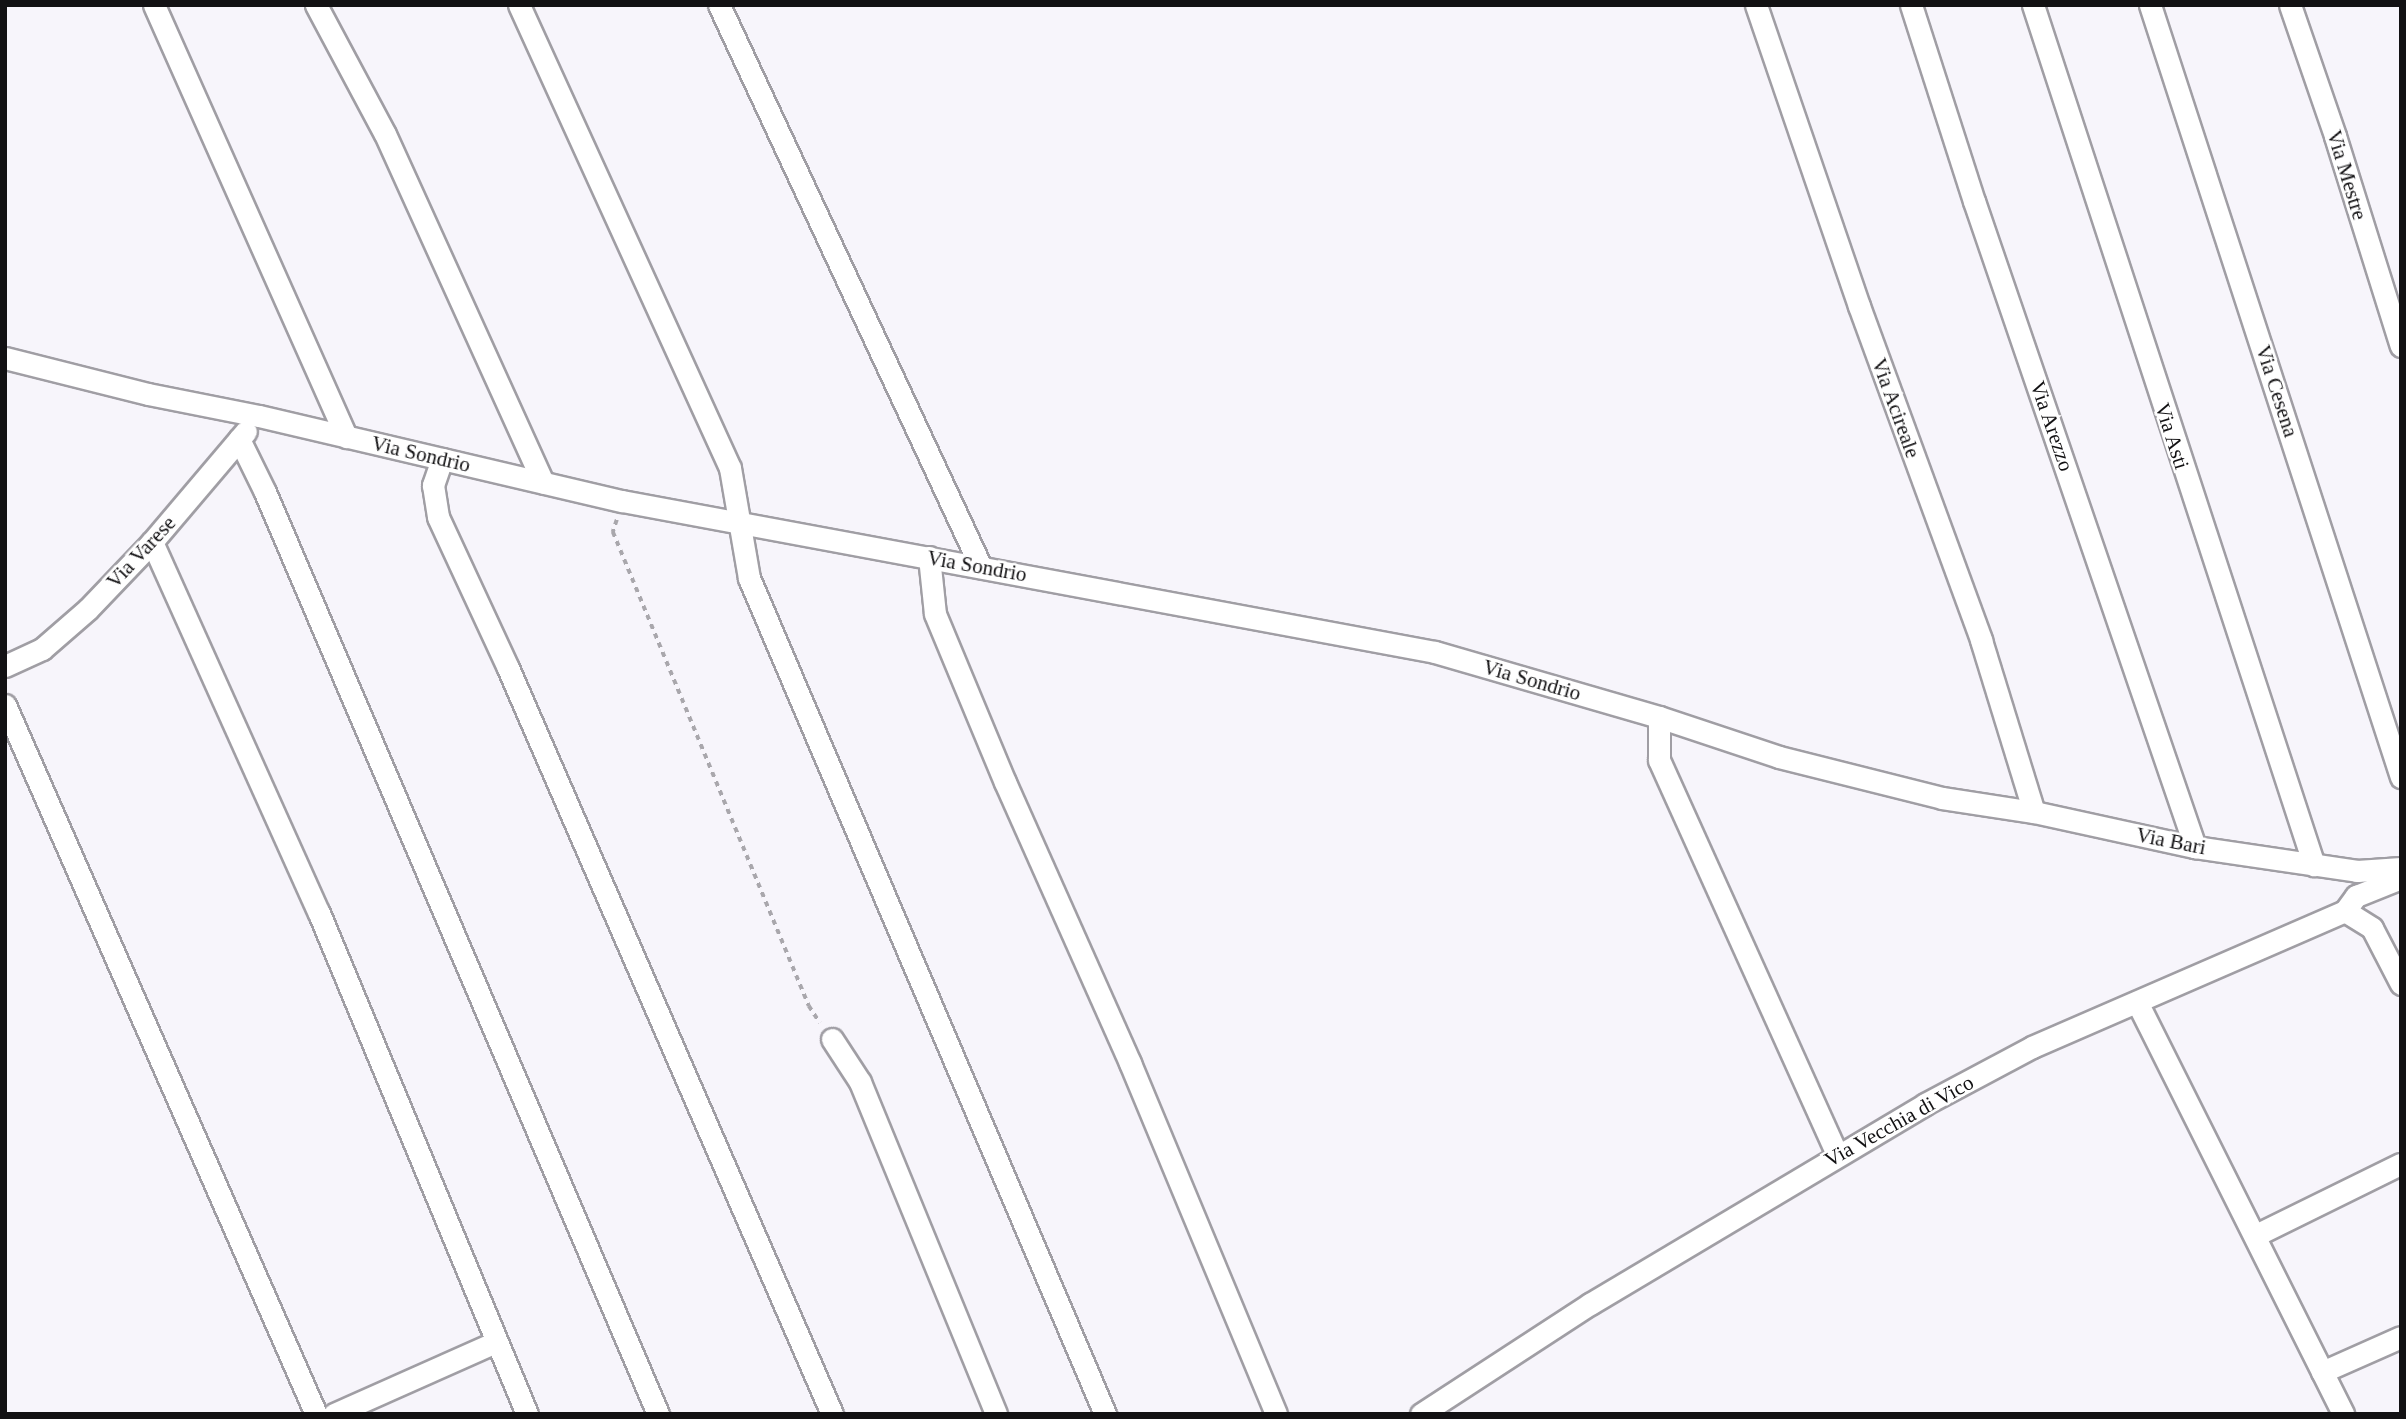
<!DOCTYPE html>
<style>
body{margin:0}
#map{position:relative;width:2406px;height:1419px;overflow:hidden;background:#f7f5fb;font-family:"Times New Roman",serif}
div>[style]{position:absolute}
.path>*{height:3.5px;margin-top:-1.75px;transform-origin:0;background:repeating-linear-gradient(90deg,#a9a7ac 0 5px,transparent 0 10px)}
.roads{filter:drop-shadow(2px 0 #a09ea4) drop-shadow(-2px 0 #a09ea4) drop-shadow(0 2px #a09ea4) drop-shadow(0 -2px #a09ea4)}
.minor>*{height:21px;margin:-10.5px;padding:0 10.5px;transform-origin:10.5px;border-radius:10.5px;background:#fff}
span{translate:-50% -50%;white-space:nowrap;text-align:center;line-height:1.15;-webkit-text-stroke:5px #fff;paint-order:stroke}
.street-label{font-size:21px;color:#121113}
.frame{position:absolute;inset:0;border:7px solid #121113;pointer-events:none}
</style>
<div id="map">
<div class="path">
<div style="left:617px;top:520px;width:13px;rotate:108deg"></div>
<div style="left:613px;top:532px;width:513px;rotate:67.53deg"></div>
<div style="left:809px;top:1006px;width:20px;rotate:57deg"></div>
</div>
<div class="roads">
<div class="minor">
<div style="left:154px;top:5px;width:473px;rotate:66deg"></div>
<div style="left:316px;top:5px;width:146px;rotate:61.9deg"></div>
<div style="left:385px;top:134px;width:383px;rotate:65.6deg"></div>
<div style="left:519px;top:5px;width:509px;rotate:65.5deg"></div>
<div style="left:730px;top:468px;width:112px;rotate:80.2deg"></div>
<div style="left:749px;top:578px;width:909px;rotate:66.93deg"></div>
<div style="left:719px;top:5px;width:620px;rotate:65.01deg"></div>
<div style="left:1756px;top:5px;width:318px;rotate:71.1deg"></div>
<div style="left:1859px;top:306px;width:356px;rotate:69.9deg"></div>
<div style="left:1981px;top:640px;width:180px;rotate:72.9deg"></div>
<div style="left:1911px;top:5px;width:206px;rotate:72.2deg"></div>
<div style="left:1974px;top:201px;width:683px;rotate:71.11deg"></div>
<div style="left:2033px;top:5px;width:905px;rotate:71.91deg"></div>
<div style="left:2150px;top:5px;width:812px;rotate:71.99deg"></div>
<div style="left:2290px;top:5px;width:139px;rotate:71deg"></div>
<div style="left:2335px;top:136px;width:220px;rotate:72.6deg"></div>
<div style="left:5px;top:358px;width:147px;rotate:14.1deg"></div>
<div style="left:148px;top:394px;width:113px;rotate:11.2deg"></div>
<div style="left:259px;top:416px;width:373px;rotate:13.2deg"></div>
<div style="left:622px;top:501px;width:827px;rotate:10.52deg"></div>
<div style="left:1435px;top:652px;width:233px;rotate:16.2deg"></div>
<div style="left:1659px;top:717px;width:126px;rotate:18.4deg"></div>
<div style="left:1779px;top:757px;width:168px;rotate:14.1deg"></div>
<div style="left:1942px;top:798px;width:93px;rotate:8.7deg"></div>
<div style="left:2034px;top:812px;width:165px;rotate:12.3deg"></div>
<div style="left:2195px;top:847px;width:164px;rotate:8.4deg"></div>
<div style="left:2357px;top:871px;width:44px;rotate:-3.9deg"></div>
<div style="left:239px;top:439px;width:59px;rotate:63.9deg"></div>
<div style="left:265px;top:492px;width:1002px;rotate:66.91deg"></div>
<div style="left:442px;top:459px;width:28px;rotate:109deg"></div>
<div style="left:433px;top:485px;width:32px;rotate:81deg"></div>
<div style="left:438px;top:517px;width:166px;rotate:65.1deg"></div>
<div style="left:508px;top:668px;width:813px;rotate:66.52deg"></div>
<div style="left:152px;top:542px;width:407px;rotate:65.8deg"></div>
<div style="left:319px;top:913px;width:542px;rotate:67.45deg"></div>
<div style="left:929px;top:557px;width:57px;rotate:84deg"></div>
<div style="left:935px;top:614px;width:182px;rotate:67.4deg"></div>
<div style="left:1005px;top:782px;width:308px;rotate:66deg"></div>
<div style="left:1130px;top:1063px;width:380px;rotate:67.4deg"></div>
<div style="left:5px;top:666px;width:41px;rotate:-24.7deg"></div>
<div style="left:42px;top:649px;width:61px;rotate:-41deg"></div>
<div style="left:88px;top:609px;width:93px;rotate:-46.3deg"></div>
<div style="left:152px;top:542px;width:145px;rotate:-49.7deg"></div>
<div style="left:5px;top:705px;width:774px;rotate:66.32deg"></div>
<div style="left:1659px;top:717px;width:43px;rotate:90deg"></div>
<div style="left:1659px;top:760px;width:433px;rotate:65.7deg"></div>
<div style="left:2345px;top:911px;width:32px;rotate:32deg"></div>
<div style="left:2372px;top:928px;width:63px;rotate:62.6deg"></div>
<div style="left:2137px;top:1002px;width:461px;rotate:63.4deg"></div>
<div style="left:832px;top:1039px;width:51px;rotate:56.9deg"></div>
<div style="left:860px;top:1082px;width:359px;rotate:67.7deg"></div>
<div style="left:2256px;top:1235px;width:161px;rotate:-26.2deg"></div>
<div style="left:2322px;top:1372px;width:86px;rotate:-23.9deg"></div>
<div style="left:334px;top:1414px;width:177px;rotate:-24deg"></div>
<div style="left:1421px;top:1414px;width:202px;rotate:-33.1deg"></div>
<div style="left:1590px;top:1304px;width:390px;rotate:-30.8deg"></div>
<div style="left:1925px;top:1104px;width:121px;rotate:-28deg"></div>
<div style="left:2032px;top:1047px;width:341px;rotate:-23.5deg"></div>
<div style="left:2345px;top:911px;width:19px;rotate:-54deg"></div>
<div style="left:2356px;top:896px;width:48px;rotate:-21.8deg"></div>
</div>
</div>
<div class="street-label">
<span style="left:2347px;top:175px;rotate:73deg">Via Mestre</span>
<span style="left:2277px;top:391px;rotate:72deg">Via Cesena</span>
<span style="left:1896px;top:408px;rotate:70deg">Via Acireale</span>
<span style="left:2052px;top:426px;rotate:71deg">Via Arezzo</span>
<span style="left:2172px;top:436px;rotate:72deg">Via Asti</span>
<span style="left:421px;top:454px;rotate:13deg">Via Sondrio</span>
<span style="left:141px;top:552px;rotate:-47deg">Via Varese</span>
<span style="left:977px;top:566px;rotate:10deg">Via Sondrio</span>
<span style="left:1532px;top:680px;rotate:16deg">Via Sondrio</span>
<span style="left:2171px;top:841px;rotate:11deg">Via Bari</span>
<span style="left:1899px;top:1121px;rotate:-29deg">Via Vecchia di Vico</span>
</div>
<div class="frame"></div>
</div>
